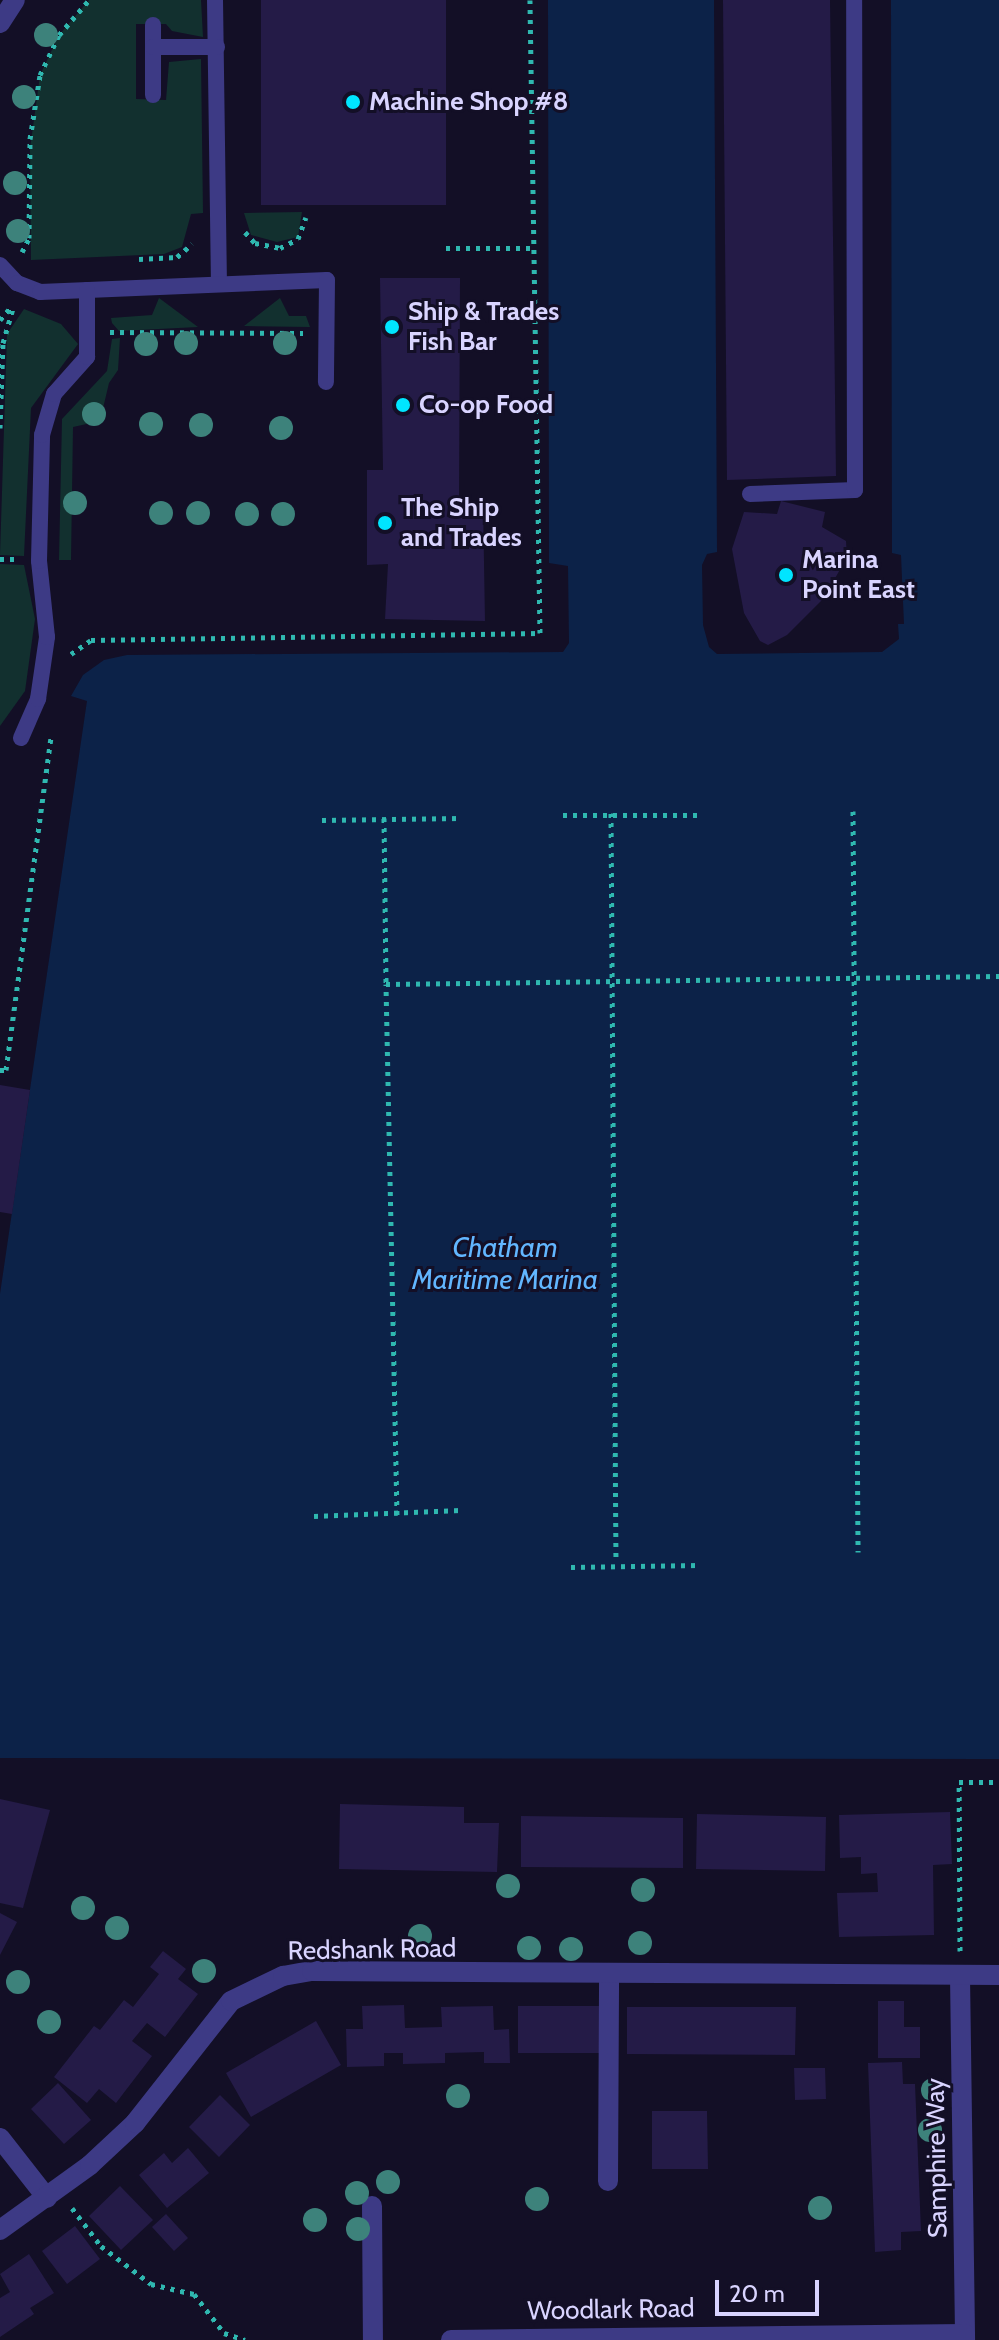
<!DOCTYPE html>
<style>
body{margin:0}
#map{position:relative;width:999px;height:2340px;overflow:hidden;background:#130f26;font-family:Cabin,sans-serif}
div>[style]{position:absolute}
.green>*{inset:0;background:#12302f}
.water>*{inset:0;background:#0c2248}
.building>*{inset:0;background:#241b47}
.path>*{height:5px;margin-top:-2.5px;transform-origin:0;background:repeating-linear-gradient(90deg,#2fb8b0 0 4px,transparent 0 10px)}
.service>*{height:16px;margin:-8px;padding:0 8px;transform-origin:8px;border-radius:8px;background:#3d3a85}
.minor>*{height:20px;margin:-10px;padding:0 10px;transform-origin:10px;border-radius:10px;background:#3d3a85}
.trees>*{width:24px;height:24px;margin:-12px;border-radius:50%;background:#3d827b}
.dots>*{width:22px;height:22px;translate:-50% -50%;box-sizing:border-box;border:4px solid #130f26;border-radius:50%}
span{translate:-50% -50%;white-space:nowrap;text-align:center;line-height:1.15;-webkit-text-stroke:6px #130f26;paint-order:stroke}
.poi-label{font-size:26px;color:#d9d4ff;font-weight:700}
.left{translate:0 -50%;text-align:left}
.street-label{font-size:26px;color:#d9d4ff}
.water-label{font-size:28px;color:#62b6ff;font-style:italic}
.scale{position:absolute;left:715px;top:2280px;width:104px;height:36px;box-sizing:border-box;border:4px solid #d9d4ff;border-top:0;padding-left:10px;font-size:24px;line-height:28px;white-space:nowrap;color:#d9d4ff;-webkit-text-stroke:6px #130f26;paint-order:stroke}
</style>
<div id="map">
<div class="green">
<div style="clip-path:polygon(89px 0,201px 0,203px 37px,172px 31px,166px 24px,136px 24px,136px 99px,166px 100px,169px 62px,201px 59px,203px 213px,191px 214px,182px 247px,164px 254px,31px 260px,30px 149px,40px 75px,59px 35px)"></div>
<div style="clip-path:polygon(302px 212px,298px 237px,277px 242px,251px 235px,244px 213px)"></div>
<div style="clip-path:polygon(159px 298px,198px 327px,119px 331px,112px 323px,111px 318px,152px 315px)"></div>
<div style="clip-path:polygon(280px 298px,289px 316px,306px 316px,310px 327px,244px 326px)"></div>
<div style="clip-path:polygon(24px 309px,61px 324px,78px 344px,31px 408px,24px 556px,0 555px,7px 334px)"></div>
<div style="clip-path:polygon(120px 338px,118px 370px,109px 383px,100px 421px,73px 427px,71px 560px,59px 560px,62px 419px,107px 371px,112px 339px)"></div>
<div style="clip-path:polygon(0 564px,24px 565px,35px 619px,25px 691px,0 726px)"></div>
</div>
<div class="water">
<div style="clip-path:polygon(548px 0,714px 0,717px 552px,707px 554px,702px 565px,703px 625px,709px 647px,717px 654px,882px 652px,899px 639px,898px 624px,904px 624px,901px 555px,892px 553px,891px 0,999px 0,999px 1759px,0 1758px,0 1294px,87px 701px,71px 696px,83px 675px,104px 660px,127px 655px,563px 652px,569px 643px,568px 566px,549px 563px)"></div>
</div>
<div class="building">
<div style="clip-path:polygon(261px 0,446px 0,446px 205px,261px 205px)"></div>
<div style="clip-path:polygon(723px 0,830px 0,836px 476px,727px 480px)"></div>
<div style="clip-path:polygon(380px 278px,460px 278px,459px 502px,483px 503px,485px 621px,385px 619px,388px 564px,367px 565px,367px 470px,383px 470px)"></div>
<div style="clip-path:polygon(781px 501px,825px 512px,822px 527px,846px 541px,847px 557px,824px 598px,787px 635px,768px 645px,760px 641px,744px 613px,732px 549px,744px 512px,777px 514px)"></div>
<div style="clip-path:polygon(0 1085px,30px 1090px,12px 1214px,0 1212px)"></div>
<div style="clip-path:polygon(0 1799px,50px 1810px,23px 1908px,0 1903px)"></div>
<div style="clip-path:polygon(340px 1804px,464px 1807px,464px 1823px,499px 1823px,497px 1872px,339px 1869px)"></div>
<div style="clip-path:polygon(950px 1812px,952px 1864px,933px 1865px,934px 1935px,839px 1937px,837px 1893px,878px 1892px,877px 1873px,861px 1874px,861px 1857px,840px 1858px,839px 1815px)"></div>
<div style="clip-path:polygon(697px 1814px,826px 1817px,825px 1871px,696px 1869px)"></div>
<div style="clip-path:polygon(521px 1816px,683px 1818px,683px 1868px,521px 1867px)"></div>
<div style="clip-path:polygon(0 1913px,17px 1922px,0 1955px)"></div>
<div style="clip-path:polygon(163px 1951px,186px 1969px,178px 1979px,198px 1994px,165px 2037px,147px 2023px,132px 2041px,152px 2056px,116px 2103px,99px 2089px,87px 2103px,54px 2077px,94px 2026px,100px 2030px,124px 2000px,133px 2007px,159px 1974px,150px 1967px)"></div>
<div style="clip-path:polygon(878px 2001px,904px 2001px,904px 2027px,920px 2027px,920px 2058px,878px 2058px)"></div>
<div style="clip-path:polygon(404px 2005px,405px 2028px,442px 2027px,441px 2007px,493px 2006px,494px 2030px,509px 2029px,510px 2063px,484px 2063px,484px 2052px,445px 2053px,445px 2063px,403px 2064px,403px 2053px,384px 2053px,384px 2066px,347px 2067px,346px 2029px,363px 2029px,362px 2006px)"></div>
<div style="clip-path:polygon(518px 2006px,602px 2006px,602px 2053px,518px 2053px)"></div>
<div style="clip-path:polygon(627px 2007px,796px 2007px,795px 2055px,627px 2054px)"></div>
<div style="clip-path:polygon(316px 2021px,341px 2065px,251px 2117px,226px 2073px)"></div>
<div style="clip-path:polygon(902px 2062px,903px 2084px,915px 2084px,921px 2231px,901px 2232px,901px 2250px,875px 2252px,868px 2063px)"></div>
<div style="clip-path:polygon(794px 2068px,825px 2068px,826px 2099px,795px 2100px)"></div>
<div style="clip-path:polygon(58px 2083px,91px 2120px,64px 2144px,31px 2109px)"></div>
<div style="clip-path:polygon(220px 2095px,250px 2125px,219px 2157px,189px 2127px)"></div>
<div style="clip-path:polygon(652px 2111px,707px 2111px,708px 2169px,652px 2169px)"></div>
<div style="clip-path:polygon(188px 2148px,209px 2173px,167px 2208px,139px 2175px,164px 2153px,172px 2163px)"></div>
<div style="clip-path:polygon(120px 2186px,153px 2220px,121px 2250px,89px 2216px)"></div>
<div style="clip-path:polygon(166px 2214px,188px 2238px,174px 2251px,152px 2227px)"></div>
<div style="clip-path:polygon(75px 2226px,100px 2259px,67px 2284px,42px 2251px)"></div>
<div style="clip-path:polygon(29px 2254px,54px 2293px,30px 2308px,34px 2314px,0 2337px,0 2298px,10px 2292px,0 2274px)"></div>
</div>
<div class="path">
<div style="left:245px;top:232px;width:15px;rotate:48deg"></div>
<div style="left:255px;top:243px;width:25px;rotate:11deg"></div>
<div style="left:280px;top:248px;width:20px;rotate:-27deg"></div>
<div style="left:298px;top:239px;width:23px;rotate:-70deg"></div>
<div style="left:446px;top:248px;width:88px"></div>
<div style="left:22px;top:252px;width:16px;rotate:-63deg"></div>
<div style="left:29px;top:238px;width:99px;rotate:-89.4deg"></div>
<div style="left:30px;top:139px;width:65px;rotate:-81.1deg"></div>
<div style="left:40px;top:75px;width:44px;rotate:-64.6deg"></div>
<div style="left:59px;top:35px;width:46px;rotate:-49.4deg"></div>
<div style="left:139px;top:259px;width:38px;rotate:-3deg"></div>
<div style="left:177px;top:257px;width:20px;rotate:-41deg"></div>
<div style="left:0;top:320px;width:16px;rotate:-50deg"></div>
<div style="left:110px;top:332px;width:193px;rotate:0.3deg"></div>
<div style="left:0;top:428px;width:85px;rotate:-88deg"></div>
<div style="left:3px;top:343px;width:35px;rotate:-74deg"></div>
<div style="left:0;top:559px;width:14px"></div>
<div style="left:71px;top:654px;width:24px;rotate:-35deg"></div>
<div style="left:91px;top:640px;width:449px;rotate:-0.9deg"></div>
<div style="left:540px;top:633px;width:633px;rotate:-90.91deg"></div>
<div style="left:853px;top:811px;width:741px;rotate:89.61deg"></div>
<div style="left:611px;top:813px;width:749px;rotate:89.62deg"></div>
<div style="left:563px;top:815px;width:137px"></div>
<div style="left:384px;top:818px;width:166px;rotate:89.3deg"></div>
<div style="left:322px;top:820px;width:139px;rotate:-0.8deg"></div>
<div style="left:0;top:1070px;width:6px"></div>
<div style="left:6px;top:1070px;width:336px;rotate:-82.3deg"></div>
<div style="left:397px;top:1515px;width:531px;rotate:-91.19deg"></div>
<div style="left:386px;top:984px;width:613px;rotate:-0.75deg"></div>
<div style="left:314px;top:1516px;width:147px;rotate:-2.3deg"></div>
<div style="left:571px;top:1567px;width:129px;rotate:-0.9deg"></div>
<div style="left:960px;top:1951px;width:169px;rotate:-90.3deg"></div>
<div style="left:959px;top:1782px;width:40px"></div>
<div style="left:72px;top:2208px;width:48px;rotate:52.7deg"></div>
<div style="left:101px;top:2246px;width:63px;rotate:37.2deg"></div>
<div style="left:151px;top:2284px;width:44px;rotate:13.1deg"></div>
<div style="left:194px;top:2294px;width:49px;rotate:52.4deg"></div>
<div style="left:224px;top:2333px;width:22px;rotate:18deg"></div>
</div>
<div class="service">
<div style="left:215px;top:0;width:281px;rotate:89.2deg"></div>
<div style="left:153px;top:47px;width:22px;rotate:-90deg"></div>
<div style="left:153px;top:95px;width:48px;rotate:-90deg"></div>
<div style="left:153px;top:47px;width:64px"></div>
<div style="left:0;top:265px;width:25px;rotate:47deg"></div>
<div style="left:17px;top:283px;width:25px;rotate:21deg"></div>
<div style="left:40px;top:292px;width:287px;rotate:-2.4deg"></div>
<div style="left:327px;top:280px;width:102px;rotate:90.6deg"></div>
<div style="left:750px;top:494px;width:105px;rotate:-2.2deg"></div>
<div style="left:855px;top:490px;width:490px;rotate:-90.1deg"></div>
<div style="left:21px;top:738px;width:43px;rotate:-66.4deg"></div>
<div style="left:38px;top:699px;width:63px;rotate:-81.7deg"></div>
<div style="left:47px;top:637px;width:76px;rotate:-96deg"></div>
<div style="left:39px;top:561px;width:126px;rotate:-88.6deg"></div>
<div style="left:42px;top:435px;width:43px;rotate:-73.7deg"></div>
<div style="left:54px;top:394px;width:50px;rotate:-48.3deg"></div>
<div style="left:87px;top:357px;width:67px;rotate:-90deg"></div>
</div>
<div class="minor">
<div style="left:0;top:23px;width:27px;rotate:-57deg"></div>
<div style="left:960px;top:1976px;width:364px;rotate:89.2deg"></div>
<div style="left:0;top:2138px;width:76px;rotate:51.9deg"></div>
<div style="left:608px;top:2181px;width:205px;rotate:-89.7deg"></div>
<div style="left:372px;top:2206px;width:134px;rotate:89.6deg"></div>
<div style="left:0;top:2230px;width:111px;rotate:-35.8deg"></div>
<div style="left:90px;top:2165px;width:62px;rotate:-43deg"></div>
<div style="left:135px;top:2123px;width:155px;rotate:-51.8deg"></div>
<div style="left:231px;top:2001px;width:58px;rotate:-25.7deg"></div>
<div style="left:283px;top:1976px;width:29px;rotate:-10deg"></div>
<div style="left:312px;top:1971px;width:687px;rotate:0.33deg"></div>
<div style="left:451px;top:2340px;width:514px;rotate:-0.67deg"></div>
</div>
<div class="trees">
<div style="left:46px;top:35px"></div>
<div style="left:24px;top:97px"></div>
<div style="left:15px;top:183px"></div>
<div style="left:18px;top:231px"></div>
<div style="left:186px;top:343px"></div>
<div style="left:285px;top:343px"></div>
<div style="left:146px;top:344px"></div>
<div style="left:94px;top:414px"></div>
<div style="left:151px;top:424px"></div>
<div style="left:201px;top:425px"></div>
<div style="left:281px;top:428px"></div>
<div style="left:75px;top:503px"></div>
<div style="left:161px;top:513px"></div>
<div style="left:198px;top:513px"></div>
<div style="left:247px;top:514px"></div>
<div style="left:283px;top:514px"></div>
<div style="left:508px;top:1886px"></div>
<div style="left:643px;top:1890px"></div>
<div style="left:83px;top:1908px"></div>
<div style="left:117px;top:1928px"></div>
<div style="left:420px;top:1936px"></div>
<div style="left:640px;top:1943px"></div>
<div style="left:529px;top:1948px"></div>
<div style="left:571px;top:1949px"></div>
<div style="left:204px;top:1971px"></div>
<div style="left:18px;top:1982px"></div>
<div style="left:49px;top:2022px"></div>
<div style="left:933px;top:2090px"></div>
<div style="left:458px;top:2096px"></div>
<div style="left:930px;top:2130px"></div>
<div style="left:388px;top:2182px"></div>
<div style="left:357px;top:2193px"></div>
<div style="left:537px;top:2199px"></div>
<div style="left:820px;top:2208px"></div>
<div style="left:315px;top:2220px"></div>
<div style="left:358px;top:2229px"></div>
</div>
<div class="dots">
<div style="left:353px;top:102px;background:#00e5ff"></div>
<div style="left:392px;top:327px;background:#00e5ff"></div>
<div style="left:403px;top:405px;background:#00e5ff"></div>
<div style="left:385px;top:523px;background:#00e5ff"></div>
<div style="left:786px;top:575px;background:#00e5ff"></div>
</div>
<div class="poi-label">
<span class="left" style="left:369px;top:102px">Machine Shop #8</span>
<span class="left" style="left:408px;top:327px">Ship &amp; Trades<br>Fish Bar</span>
<span class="left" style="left:419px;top:405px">Co-op Food</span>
<span class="left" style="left:401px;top:523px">The Ship<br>and Trades</span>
<span class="left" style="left:802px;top:575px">Marina<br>Point East</span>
</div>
<div class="street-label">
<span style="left:372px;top:1950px;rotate:-1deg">Redshank Road</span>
<span style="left:937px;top:2158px;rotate:-91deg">Samphire Way</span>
<span style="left:611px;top:2310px;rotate:-1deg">Woodlark Road</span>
</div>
<div class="water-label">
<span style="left:505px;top:1263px">Chatham<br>Maritime Marina</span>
</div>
<div class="scale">20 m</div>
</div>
